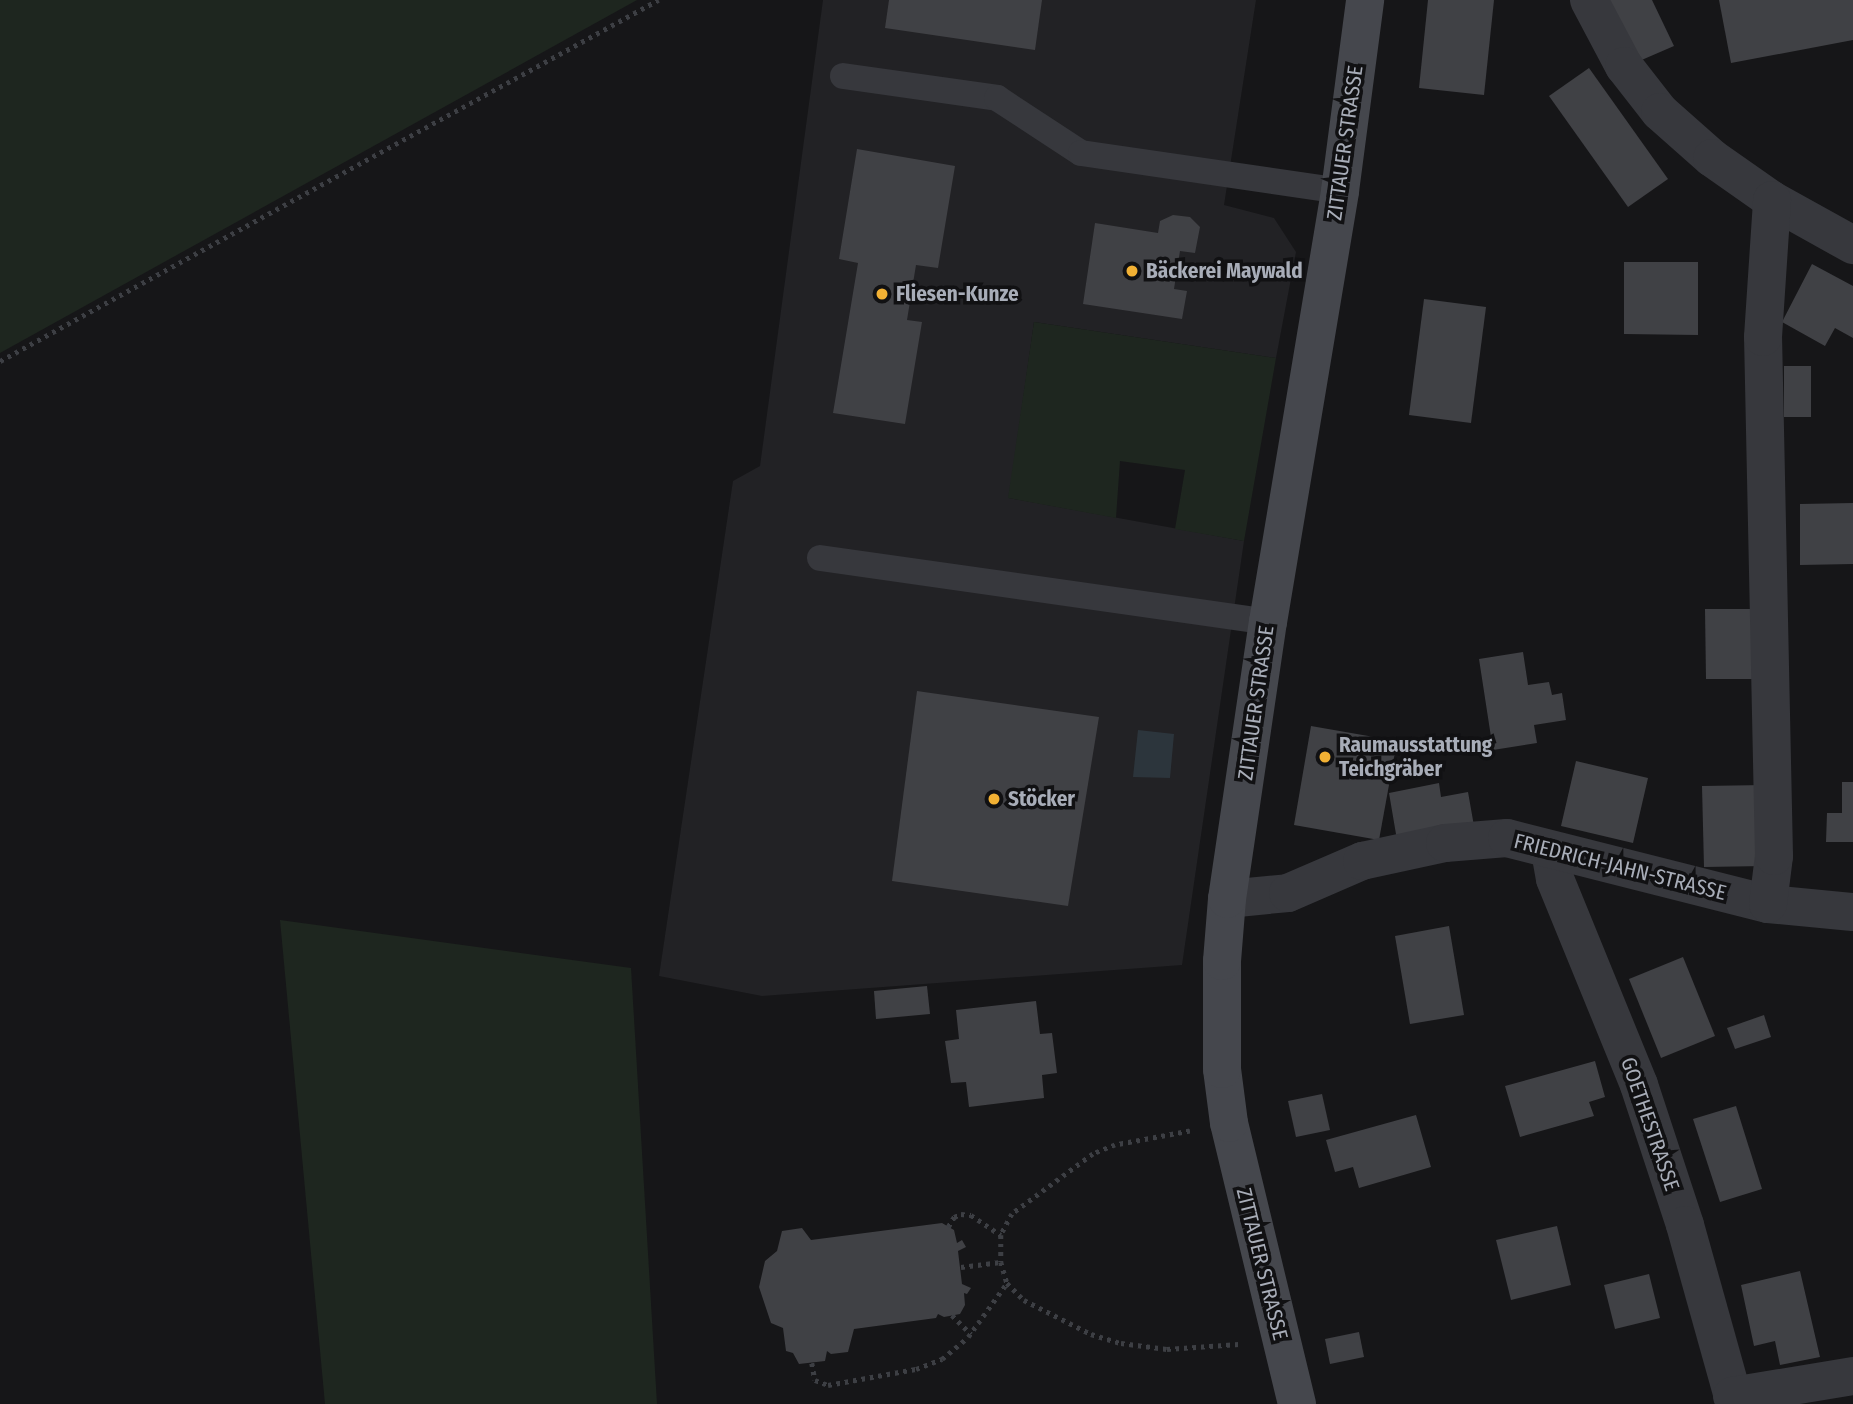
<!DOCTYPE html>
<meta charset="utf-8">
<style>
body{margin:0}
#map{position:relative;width:1853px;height:1404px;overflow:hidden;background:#161618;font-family:"Fira Sans Condensed",sans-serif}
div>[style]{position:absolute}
.built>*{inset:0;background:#222225}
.green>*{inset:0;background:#1e261f}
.water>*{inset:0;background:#2c353c}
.building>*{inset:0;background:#404145}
.path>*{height:4.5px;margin-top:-2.25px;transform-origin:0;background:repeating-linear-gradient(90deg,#3d3f44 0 3.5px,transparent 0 8.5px)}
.lane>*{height:26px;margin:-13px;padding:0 13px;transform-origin:13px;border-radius:13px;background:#37383d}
.street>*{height:38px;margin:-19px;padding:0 19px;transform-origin:19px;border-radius:19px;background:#37383d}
.secondary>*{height:38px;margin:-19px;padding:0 19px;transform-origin:19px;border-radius:19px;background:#45474d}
.dots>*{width:19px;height:19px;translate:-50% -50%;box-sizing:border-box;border:4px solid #111113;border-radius:50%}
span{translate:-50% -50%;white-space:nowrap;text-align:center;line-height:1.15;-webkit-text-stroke:7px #111113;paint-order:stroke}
.street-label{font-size:21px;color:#a8adb8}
.poi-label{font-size:21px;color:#a8adb8;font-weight:700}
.left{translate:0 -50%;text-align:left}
</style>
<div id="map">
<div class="built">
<div style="clip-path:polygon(823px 0,1256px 0,1224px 205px,1274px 218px,1296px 252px,1276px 358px,1034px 322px,1009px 498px,1244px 541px,1182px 965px,762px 996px,659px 976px,733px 481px,760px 466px)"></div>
</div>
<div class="green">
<div style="clip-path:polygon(0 0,637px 0,0 353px)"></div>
<div style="clip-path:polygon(1034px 322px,1276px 358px,1244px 541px,1175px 529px,1185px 470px,1120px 461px,1116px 518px,1008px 498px)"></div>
<div style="clip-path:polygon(280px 920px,631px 968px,657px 1404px,325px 1404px)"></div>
</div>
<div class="water">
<div style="clip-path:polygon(1138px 730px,1174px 734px,1170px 778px,1133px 777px)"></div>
</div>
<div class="building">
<div style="clip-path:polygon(889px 0,1042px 0,1035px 50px,885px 28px)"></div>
<div style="clip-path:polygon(1428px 0,1494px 0,1484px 95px,1419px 88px)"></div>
<div style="clip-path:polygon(1607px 0,1652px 0,1674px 46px,1637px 62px)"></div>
<div style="clip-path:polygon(1719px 0,1853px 0,1853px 40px,1731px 63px)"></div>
<div style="clip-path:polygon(1589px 68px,1668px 179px,1628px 207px,1549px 96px)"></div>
<div style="clip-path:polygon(857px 149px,955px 166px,938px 268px,916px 265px,907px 320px,922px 322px,905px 424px,833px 413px,858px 263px,839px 259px)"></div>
<div style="clip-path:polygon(1173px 215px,1190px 217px,1200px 227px,1195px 253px,1180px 251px,1174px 289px,1187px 291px,1182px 319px,1083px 304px,1095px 223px,1158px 233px,1160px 221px)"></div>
<div style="clip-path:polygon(1624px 262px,1698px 262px,1698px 335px,1624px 334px)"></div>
<div style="clip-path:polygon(1812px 264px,1853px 286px,1853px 338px,1835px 328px,1825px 346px,1782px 322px)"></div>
<div style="clip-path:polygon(1424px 299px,1486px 307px,1471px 423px,1409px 415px)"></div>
<div style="clip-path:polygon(1784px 366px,1811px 366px,1811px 417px,1784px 417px)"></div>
<div style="clip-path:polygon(1853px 503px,1853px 564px,1800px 565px,1800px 504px)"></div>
<div style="clip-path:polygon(1705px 609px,1763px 609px,1763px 679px,1706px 679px)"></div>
<div style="clip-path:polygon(1523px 652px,1528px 685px,1549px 682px,1552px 695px,1562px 693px,1566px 720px,1534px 725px,1537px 743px,1493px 750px,1479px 659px)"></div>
<div style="clip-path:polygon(917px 691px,1099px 717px,1068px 906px,892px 881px)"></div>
<div style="clip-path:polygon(1311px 726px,1397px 741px,1379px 840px,1294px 825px)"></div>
<div style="clip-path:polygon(1576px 761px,1648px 778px,1633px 843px,1561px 826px)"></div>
<div style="clip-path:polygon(1842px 782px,1853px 782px,1853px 842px,1826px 842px,1827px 813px,1842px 813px)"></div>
<div style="clip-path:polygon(1439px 783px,1441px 797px,1468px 792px,1474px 826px,1397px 840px,1389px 793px)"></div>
<div style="clip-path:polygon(1765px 785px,1765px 866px,1704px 867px,1702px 786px)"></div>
<div style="clip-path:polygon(1449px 926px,1464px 1015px,1410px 1024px,1395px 936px)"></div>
<div style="clip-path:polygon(1683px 957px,1715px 1036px,1661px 1058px,1629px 979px)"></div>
<div style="clip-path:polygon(927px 986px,930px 1014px,876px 1019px,874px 991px)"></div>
<div style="clip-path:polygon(1036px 1001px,1040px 1034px,1052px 1033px,1057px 1073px,1042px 1075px,1044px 1098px,969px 1107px,966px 1082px,951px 1083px,945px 1041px,959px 1039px,956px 1010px)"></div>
<div style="clip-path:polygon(1764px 1015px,1771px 1037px,1735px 1049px,1727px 1028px)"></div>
<div style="clip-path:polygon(1595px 1061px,1605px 1097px,1589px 1102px,1594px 1116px,1520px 1137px,1505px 1086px)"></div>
<div style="clip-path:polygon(1322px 1094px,1330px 1130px,1296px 1137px,1288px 1101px)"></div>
<div style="clip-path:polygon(1736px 1106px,1762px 1189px,1720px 1202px,1693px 1119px)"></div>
<div style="clip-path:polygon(1416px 1115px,1431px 1167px,1359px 1188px,1353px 1167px,1335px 1172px,1326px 1140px)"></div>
<div style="clip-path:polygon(942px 1223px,954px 1230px,957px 1243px,962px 1240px,966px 1247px,958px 1251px,962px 1284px,971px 1288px,967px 1294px,964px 1293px,965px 1305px,960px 1314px,944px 1317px,938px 1314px,936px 1318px,854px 1329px,848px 1352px,831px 1354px,827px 1351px,825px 1361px,799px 1364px,793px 1353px,786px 1351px,783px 1328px,771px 1323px,759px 1287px,765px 1261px,777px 1251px,782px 1231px,802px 1228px,811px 1240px)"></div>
<div style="clip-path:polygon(1557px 1226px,1571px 1285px,1511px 1300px,1496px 1240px)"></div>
<div style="clip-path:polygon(1800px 1271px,1820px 1357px,1780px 1365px,1775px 1341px,1754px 1346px,1741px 1285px)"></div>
<div style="clip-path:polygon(1649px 1274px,1660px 1318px,1615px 1329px,1604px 1285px)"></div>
<div style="clip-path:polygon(1359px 1332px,1364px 1357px,1330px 1364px,1325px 1339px)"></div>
</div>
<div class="path">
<div style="left:0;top:361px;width:751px;rotate:-28.75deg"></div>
<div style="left:1190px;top:1131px;width:76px;rotate:169.4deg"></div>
<div style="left:1115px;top:1145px;width:24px;rotate:158deg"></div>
<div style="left:1093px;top:1154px;width:101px;rotate:143.5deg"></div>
<div style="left:1012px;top:1214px;width:24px;rotate:118deg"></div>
<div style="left:1001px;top:1235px;width:27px;rotate:90deg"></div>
<div style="left:1001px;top:1262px;width:22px;rotate:74deg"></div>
<div style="left:1007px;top:1283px;width:24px;rotate:45deg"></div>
<div style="left:1024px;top:1300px;width:75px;rotate:26.9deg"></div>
<div style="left:1091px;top:1334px;width:31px;rotate:17deg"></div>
<div style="left:1121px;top:1343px;width:46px;rotate:7.4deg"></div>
<div style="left:1167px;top:1349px;width:72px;rotate:-4deg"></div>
<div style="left:948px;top:1227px;width:12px;rotate:-59deg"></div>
<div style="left:954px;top:1217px;width:8px;rotate:-23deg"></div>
<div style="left:961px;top:1214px;width:10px;rotate:6deg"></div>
<div style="left:971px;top:1215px;width:36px;rotate:34deg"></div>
<div style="left:961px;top:1267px;width:40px;rotate:-7.1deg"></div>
<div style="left:952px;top:1315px;width:27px;rotate:45deg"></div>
<div style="left:812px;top:1363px;width:17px;rotate:80deg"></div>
<div style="left:815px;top:1380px;width:14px;rotate:21deg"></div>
<div style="left:828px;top:1385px;width:89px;rotate:-10.3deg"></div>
<div style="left:916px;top:1369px;width:28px;rotate:-21deg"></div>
<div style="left:942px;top:1359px;width:34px;rotate:-40deg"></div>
<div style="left:968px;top:1337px;width:67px;rotate:-54.2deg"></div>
</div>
<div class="lane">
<div style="left:843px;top:76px;width:156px;rotate:8.1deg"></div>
<div style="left:997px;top:98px;width:100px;rotate:33.2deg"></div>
<div style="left:1081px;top:153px;width:262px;rotate:8.3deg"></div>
<div style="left:820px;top:558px;width:453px;rotate:8.1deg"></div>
</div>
<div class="street">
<div style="left:1589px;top:0;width:75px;rotate:62.1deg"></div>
<div style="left:1624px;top:66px;width:58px;rotate:52deg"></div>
<div style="left:1660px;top:112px;width:69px;rotate:41.5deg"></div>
<div style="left:1712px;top:158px;width:73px;rotate:35deg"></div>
<div style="left:1772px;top:200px;width:93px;rotate:29.1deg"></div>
<div style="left:1550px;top:851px;width:28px;rotate:80deg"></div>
<div style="left:1555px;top:879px;width:222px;rotate:67.8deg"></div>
<div style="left:1639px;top:1085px;width:147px;rotate:71.8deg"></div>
<div style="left:1685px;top:1225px;width:186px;rotate:74.4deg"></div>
<div style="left:1227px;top:899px;width:61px;rotate:-5.6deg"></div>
<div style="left:1288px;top:893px;width:81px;rotate:-23.4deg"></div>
<div style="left:1362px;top:861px;width:85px;rotate:-12.2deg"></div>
<div style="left:1445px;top:843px;width:62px;rotate:-4.6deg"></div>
<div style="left:1507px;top:838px;width:269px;rotate:14.2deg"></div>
<div style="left:1768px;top:904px;width:85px;rotate:5.4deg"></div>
<div style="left:1768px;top:904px;width:48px;rotate:-82.9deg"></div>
<div style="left:1774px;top:856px;width:519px;rotate:-91.21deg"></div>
<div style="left:1763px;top:337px;width:137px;rotate:-86.2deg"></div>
<div style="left:1732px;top:1396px;width:123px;rotate:-9.4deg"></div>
</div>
<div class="secondary">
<div style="left:1297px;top:1404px;width:289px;rotate:-103.6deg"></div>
<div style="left:1229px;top:1123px;width:54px;rotate:-97.4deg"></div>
<div style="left:1222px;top:1069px;width:108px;rotate:-90deg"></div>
<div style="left:1222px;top:961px;width:62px;rotate:-85.4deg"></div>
<div style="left:1227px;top:899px;width:280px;rotate:-81.6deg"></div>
<div style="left:1268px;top:622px;width:437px;rotate:-80.5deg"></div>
<div style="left:1340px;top:191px;width:193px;rotate:-82.5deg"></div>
</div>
<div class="dots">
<div style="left:1132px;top:271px;background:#f2b134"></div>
<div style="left:882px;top:294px;background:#f2b134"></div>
<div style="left:1325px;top:757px;background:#f2b134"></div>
<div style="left:994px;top:799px;background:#f2b134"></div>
</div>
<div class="street-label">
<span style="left:1345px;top:143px;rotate:-82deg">ZITTAUER STRASSE</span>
<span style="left:1256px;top:703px;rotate:-82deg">ZITTAUER STRASSE</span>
<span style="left:1620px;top:867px;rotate:14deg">FRIEDRICH-JAHN-STRASSE</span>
<span style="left:1650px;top:1124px;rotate:71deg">GOETHESTRASSE</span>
<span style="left:1262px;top:1264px;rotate:76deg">ZITTAUER STRASSE</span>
</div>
<div class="poi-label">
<span class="left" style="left:1146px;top:271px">Bäckerei Maywald</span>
<span class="left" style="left:896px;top:294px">Fliesen-Kunze</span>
<span class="left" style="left:1339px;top:757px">Raumausstattung<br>Teichgräber</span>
<span class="left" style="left:1008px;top:799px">Stöcker</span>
</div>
</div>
